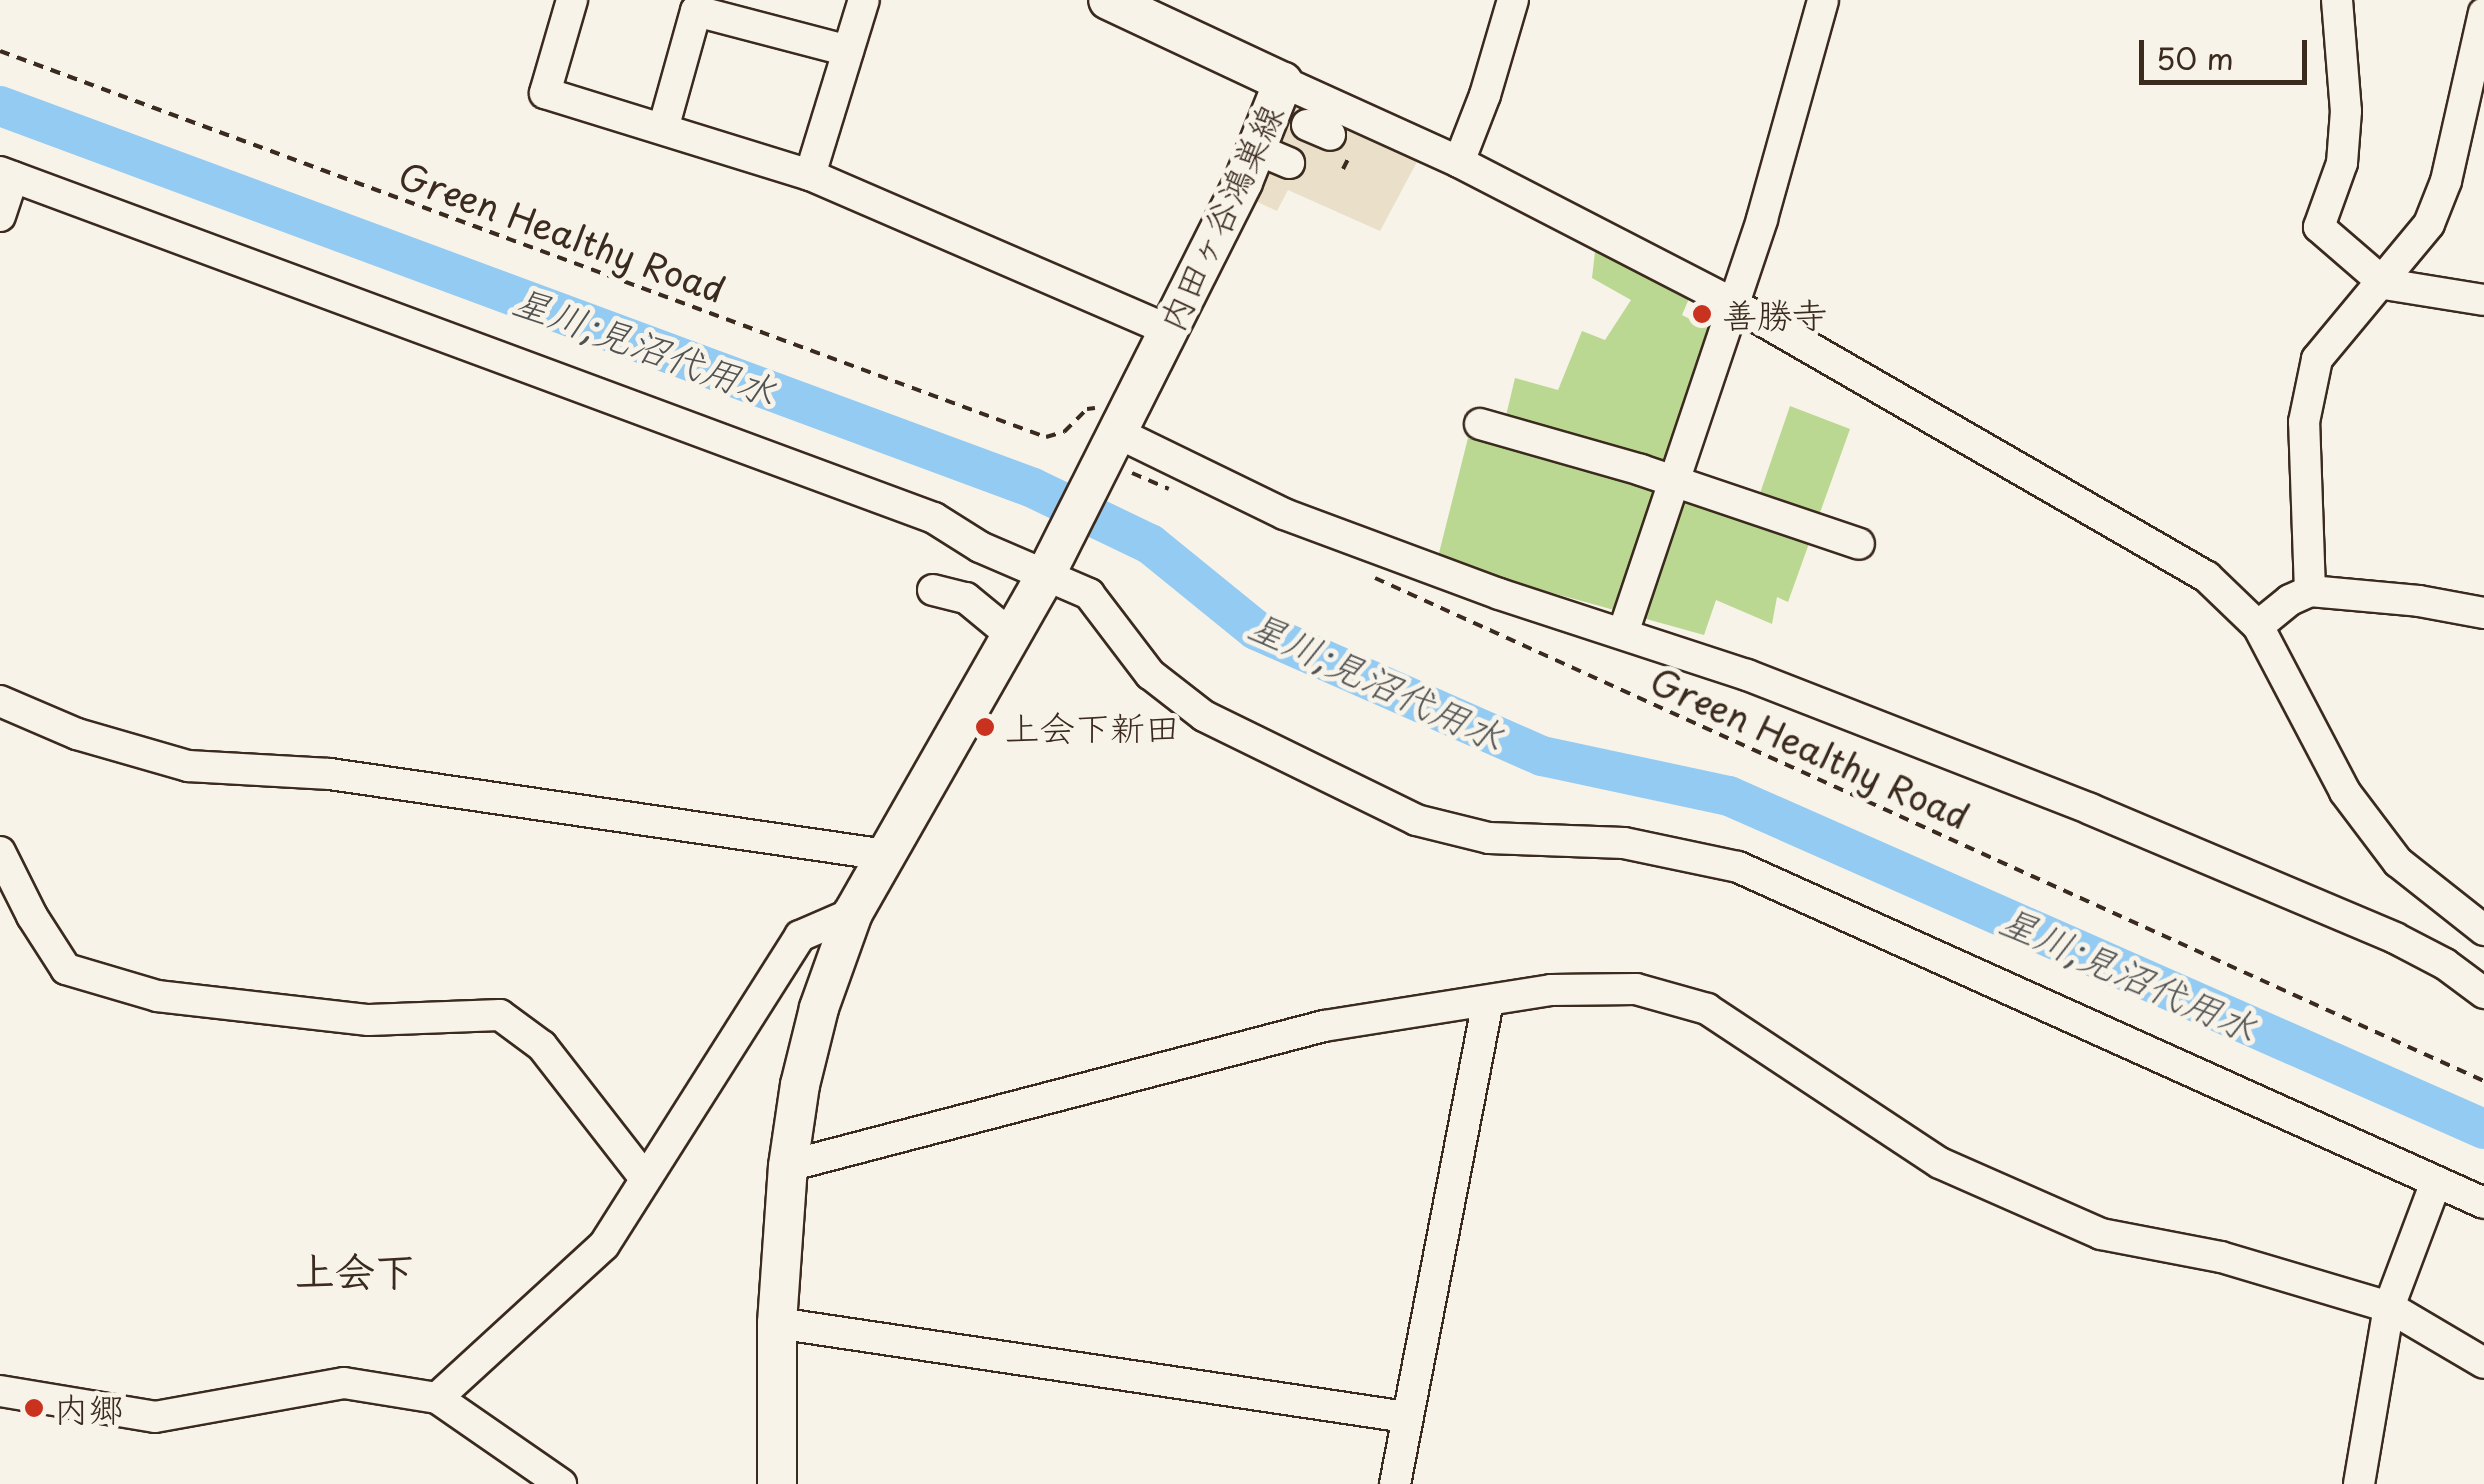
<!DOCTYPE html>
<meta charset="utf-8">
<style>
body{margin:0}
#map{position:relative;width:2484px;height:1484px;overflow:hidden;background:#f7f3e8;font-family:"Playpen Sans","Klee One",sans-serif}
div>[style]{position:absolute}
.built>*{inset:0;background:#eadfc9}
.green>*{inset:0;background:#bad891}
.river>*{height:40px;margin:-20px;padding:0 20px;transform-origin:20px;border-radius:20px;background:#94cbf3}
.path>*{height:4px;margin-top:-2px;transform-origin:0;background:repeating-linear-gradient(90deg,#3b2a1e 0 10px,transparent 0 18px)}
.roads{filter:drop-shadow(2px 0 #3b2a1e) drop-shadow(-2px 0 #3b2a1e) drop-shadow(0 2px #3b2a1e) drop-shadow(0 -2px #3b2a1e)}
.minor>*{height:30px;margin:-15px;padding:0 15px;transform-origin:15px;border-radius:15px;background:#f7f3e8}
.major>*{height:38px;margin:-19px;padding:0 19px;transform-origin:19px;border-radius:19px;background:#f7f3e8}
.dots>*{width:28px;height:28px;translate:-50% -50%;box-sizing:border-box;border:5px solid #f7f3e8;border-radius:50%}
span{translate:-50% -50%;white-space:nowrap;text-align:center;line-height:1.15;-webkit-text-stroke:10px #f7f3e8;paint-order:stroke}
.street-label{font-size:35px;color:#3b2a1e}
.poi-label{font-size:35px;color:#3b2a1e}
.left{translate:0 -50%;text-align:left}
.water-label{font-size:38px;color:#515253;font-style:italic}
.quarter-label{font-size:40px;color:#3b2a1e;font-weight:700}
.scale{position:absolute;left:2139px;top:40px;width:168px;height:45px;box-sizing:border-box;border:5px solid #3b2a1e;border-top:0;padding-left:12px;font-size:30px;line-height:35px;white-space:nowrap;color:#3b2a1e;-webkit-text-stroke:8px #f7f3e8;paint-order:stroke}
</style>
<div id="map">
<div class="built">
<div style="clip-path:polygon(1297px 105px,1419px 158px,1380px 231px,1288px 190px,1277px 211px,1249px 198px)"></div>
</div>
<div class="green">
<div style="clip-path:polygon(1596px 243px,1691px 294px,1682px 315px,1712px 330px,1660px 470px,1757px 502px,1790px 406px,1850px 429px,1788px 602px,1777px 597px,1772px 624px,1716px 600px,1704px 635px,1437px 561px,1468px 438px,1499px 445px,1515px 378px,1558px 390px,1582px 331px,1605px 340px,1631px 300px,1592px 278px)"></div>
</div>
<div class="river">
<div style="left:0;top:106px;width:1101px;rotate:20.29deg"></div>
<div style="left:1033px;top:488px;width:130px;rotate:25.6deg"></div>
<div style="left:1150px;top:544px;width:136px;rotate:39.1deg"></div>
<div style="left:1256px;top:630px;width:313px;rotate:23.8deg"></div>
<div style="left:1542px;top:756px;width:191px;rotate:12.1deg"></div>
<div style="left:1729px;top:796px;width:825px;rotate:23.8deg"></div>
</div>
<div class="path">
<div style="left:0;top:51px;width:1115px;rotate:20.26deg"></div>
<div style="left:1046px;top:437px;width:19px;rotate:-16deg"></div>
<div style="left:1064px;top:432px;width:33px;rotate:-45deg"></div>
<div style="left:1087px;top:409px;width:8px;rotate:-7deg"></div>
<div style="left:1343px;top:169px;width:16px;rotate:-63deg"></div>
<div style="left:1132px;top:473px;width:40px;rotate:23.4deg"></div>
<div style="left:1375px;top:578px;width:1218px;rotate:24.4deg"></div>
</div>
<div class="roads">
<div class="minor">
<div style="left:572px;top:0;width:97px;rotate:106.2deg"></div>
<div style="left:545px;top:93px;width:277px;rotate:17.2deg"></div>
<div style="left:810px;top:175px;width:390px;rotate:23.4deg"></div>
<div style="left:2337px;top:0;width:111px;rotate:85.4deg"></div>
<div style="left:2346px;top:111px;width:52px;rotate:94.4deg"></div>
<div style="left:2342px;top:163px;width:68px;rotate:109.8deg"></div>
<div style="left:2319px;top:227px;width:87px;rotate:40.8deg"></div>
<div style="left:2385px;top:284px;width:100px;rotate:9.2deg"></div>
<div style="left:1283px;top:82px;width:193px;rotate:24.4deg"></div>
<div style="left:1459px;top:162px;width:307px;rotate:27.3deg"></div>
<div style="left:1732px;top:303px;width:548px;rotate:29.98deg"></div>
<div style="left:2207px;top:577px;width:71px;rotate:43.9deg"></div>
<div style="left:2258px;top:626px;width:187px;rotate:62.3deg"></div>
<div style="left:2345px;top:792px;width:88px;rotate:52.9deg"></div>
<div style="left:2398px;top:862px;width:110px;rotate:38.3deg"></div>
<div style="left:1307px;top:125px;width:25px;rotate:23deg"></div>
<div style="left:663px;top:129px;width:123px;rotate:-74.4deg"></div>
<div style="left:696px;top:11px;width:157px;rotate:14.7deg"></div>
<div style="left:1256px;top:149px;width:36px;rotate:23deg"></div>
<div style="left:1459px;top:162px;width:72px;rotate:-68.8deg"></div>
<div style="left:1485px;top:95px;width:99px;rotate:-73.6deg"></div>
<div style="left:0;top:172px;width:996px;rotate:20.33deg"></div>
<div style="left:934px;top:518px;width:54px;rotate:32.2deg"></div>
<div style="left:980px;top:547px;width:119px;rotate:23.3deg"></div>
<div style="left:1089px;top:594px;width:101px;rotate:52.7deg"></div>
<div style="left:1150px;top:674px;width:68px;rotate:37.9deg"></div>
<div style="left:1204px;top:716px;width:236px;rotate:26.1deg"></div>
<div style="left:1416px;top:820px;width:75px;rotate:13.9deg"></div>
<div style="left:1489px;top:838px;width:135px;rotate:2.1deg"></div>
<div style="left:1624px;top:843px;width:116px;rotate:11.9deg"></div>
<div style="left:1738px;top:867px;width:818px;rotate:24.25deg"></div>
<div style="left:810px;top:175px;width:183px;rotate:-72.9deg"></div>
<div style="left:0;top:216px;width:41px;rotate:-71.6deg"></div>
<div style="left:1480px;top:424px;width:167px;rotate:15.9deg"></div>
<div style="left:1641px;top:470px;width:230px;rotate:18.7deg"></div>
<div style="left:1116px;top:432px;width:187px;rotate:26deg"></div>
<div style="left:1284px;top:514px;width:229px;rotate:20.4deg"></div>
<div style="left:1499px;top:594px;width:261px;rotate:18.1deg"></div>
<div style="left:1747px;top:675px;width:368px;rotate:21.3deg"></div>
<div style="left:2090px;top:809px;width:331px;rotate:22.9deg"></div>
<div style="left:2395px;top:938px;width:56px;rotate:27.5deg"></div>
<div style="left:2445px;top:964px;width:49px;rotate:36.6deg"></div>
<div style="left:933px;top:590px;width:34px;rotate:14deg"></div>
<div style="left:966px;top:598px;width:58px;rotate:39.4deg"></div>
<div style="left:2310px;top:591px;width:169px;rotate:-92deg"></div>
<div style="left:2304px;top:422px;width:64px;rotate:-78.3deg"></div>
<div style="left:2317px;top:359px;width:175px;rotate:-50.3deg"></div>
<div style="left:2429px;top:224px;width:46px;rotate:-68.4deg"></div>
<div style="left:2446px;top:181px;width:172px;rotate:-77.3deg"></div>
<div style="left:2258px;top:626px;width:41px;rotate:-39.1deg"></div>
<div style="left:2290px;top:600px;width:22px;rotate:-24deg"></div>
<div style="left:2310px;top:591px;width:109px;rotate:5.2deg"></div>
<div style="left:2419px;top:601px;width:66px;rotate:10.5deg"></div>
<div style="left:1623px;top:633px;width:437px;rotate:-71.4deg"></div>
<div style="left:1762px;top:219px;width:227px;rotate:-74.4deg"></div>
<div style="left:0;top:701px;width:84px;rotate:23.2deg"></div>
<div style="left:77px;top:734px;width:116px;rotate:16.1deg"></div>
<div style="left:188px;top:766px;width:142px;rotate:3.2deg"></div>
<div style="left:330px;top:774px;width:562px;rotate:8.29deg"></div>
<div style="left:0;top:852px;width:72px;rotate:63.4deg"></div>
<div style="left:32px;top:916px;width:63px;rotate:57.3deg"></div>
<div style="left:66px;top:969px;width:95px;rotate:16.5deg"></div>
<div style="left:157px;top:996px;width:213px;rotate:6.5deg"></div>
<div style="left:369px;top:1020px;width:131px;rotate:-2.2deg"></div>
<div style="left:500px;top:1015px;width:52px;rotate:36.4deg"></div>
<div style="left:542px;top:1046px;width:166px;rotate:52.1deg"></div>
<div style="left:788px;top:1166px;width:554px;rotate:-14.64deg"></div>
<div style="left:1324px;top:1026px;width:230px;rotate:-9deg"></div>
<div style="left:1551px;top:990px;width:85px;rotate:-0.7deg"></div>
<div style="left:1636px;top:989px;width:74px;rotate:15.7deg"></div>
<div style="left:1707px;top:1009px;width:279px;rotate:33.5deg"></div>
<div style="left:1940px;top:1163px;width:176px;rotate:23.8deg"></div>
<div style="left:2101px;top:1234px;width:122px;rotate:10.9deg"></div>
<div style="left:2221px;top:1257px;width:175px;rotate:16.6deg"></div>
<div style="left:2389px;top:1307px;width:110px;rotate:30.5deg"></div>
<div style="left:777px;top:1323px;width:636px;rotate:8.5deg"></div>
<div style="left:0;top:1391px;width:157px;rotate:9.5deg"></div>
<div style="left:155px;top:1417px;width:192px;rotate:-10.2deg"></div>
<div style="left:344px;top:1383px;width:94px;rotate:9.2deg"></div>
<div style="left:437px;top:1398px;width:151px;rotate:34.7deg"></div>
<div style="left:437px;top:1398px;width:226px;rotate:-42.5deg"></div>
<div style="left:604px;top:1245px;width:366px;rotate:-57.6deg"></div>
<div style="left:800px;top:936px;width:58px;rotate:-23.5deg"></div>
<div style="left:1395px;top:1484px;width:490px;rotate:-79.1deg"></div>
<div style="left:2359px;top:1484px;width:180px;rotate:-80.4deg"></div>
<div style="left:2389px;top:1307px;width:134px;rotate:-69.4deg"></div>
</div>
<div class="major">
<div style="left:777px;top:1484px;width:161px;rotate:-90deg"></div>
<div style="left:777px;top:1323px;width:157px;rotate:-86deg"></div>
<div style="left:788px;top:1166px;width:82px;rotate:-81.6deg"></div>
<div style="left:800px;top:1085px;width:79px;rotate:-76.1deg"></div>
<div style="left:819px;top:1008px;width:101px;rotate:-70.3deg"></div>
<div style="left:853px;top:913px;width:388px;rotate:-60.3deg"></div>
<div style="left:1045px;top:576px;width:441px;rotate:-63.3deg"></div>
<div style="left:1243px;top:182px;width:108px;rotate:-68.2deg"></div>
<div style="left:1283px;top:82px;width:193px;rotate:-154.9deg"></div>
</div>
</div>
<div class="dots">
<div style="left:1702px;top:314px;background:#c8321e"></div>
<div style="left:985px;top:727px;background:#c8321e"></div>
<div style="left:34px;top:1408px;background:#c8321e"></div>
</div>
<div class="street-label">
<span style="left:1220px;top:217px;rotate:-65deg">内田ヶ谷鴻巣線</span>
<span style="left:562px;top:232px;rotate:20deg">Green Healthy Road</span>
<span style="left:1810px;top:748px;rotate:24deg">Green Healthy Road</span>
</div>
<div class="poi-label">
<span class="left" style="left:1722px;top:314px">善勝寺</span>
<span class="left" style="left:1005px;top:727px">上会下新田</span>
<span class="left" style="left:54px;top:1408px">内郷</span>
</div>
<div class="water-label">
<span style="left:645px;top:345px;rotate:20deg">星川;見沼代用水</span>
<span style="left:1377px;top:680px;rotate:25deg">星川;見沼代用水</span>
<span style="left:2129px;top:973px;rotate:24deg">星川;見沼代用水</span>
</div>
<div class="quarter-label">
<span style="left:355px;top:1270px">上会下</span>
</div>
<div class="scale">50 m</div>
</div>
